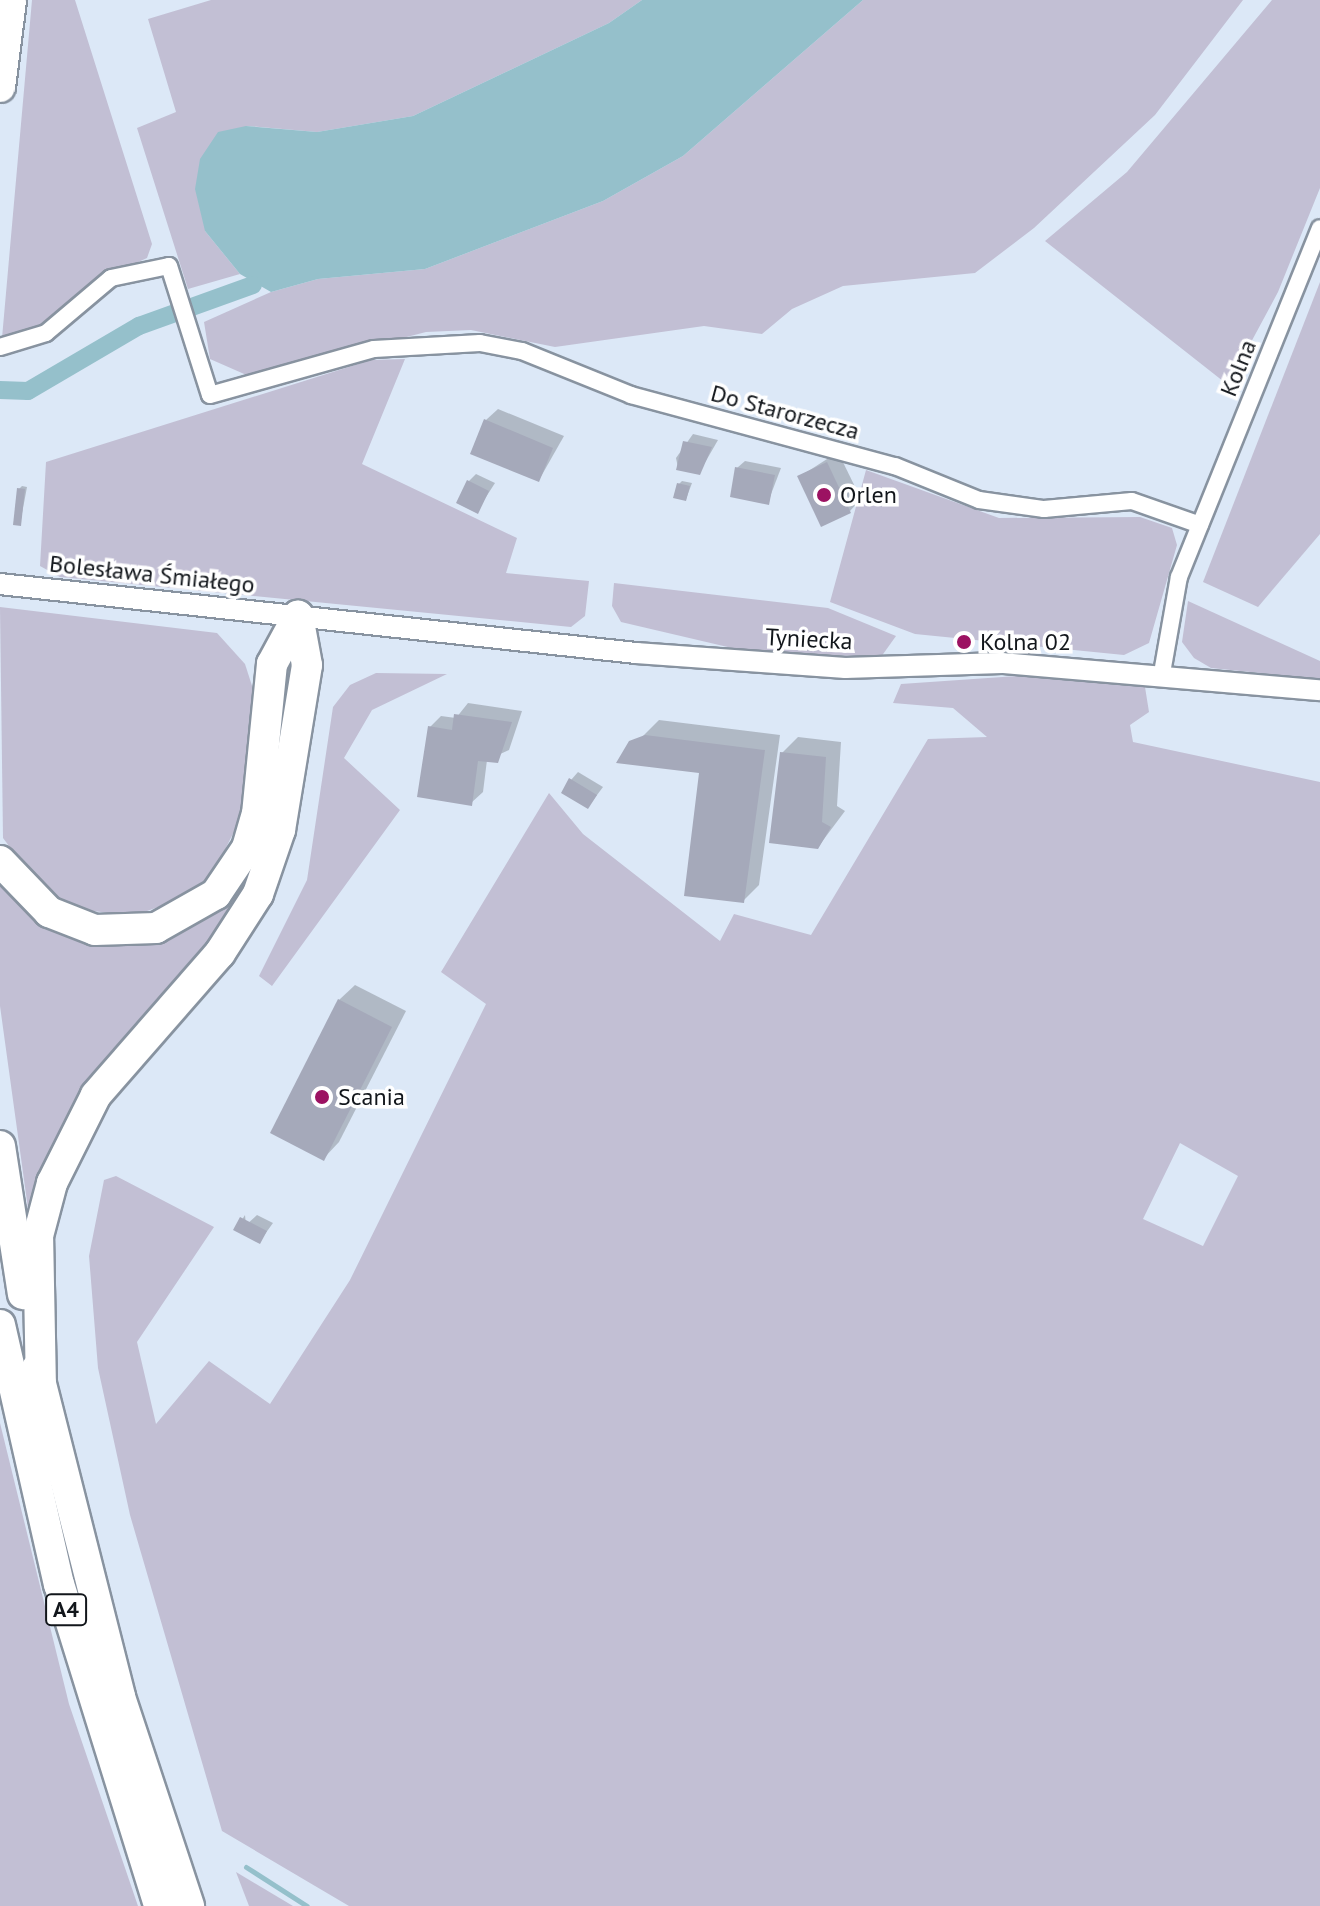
<!DOCTYPE html>
<meta charset="utf-8">
<style>
body{margin:0}
#map{position:relative;width:1320px;height:1906px;overflow:hidden;background:#dce8f7;font-family:"PT Sans",sans-serif}
div>[style]{position:absolute}
.green>*{inset:0;background:#c2bfd4}
.water>*{inset:0;background:#95c0cb}
.shadow>*{inset:0;background:#0003}
.stream>*{height:5px;margin:-2.5px;padding:0 2.5px;transform-origin:2.5px;border-radius:2.5px;background:#95c0cb}
.canal>*{height:18px;margin:-9px;padding:0 9px;transform-origin:9px;border-radius:9px;background:#95c0cb}
.building>*{inset:0;background:#a5a9ba}
.roads{filter:drop-shadow(2px 0 #8893a0) drop-shadow(-2px 0 #8893a0) drop-shadow(0 2px #8893a0) drop-shadow(0 -2px #8893a0)}
.minor>*{height:16px;margin:-8px;padding:0 8px;transform-origin:8px;border-radius:8px;background:#fff}
.tertiary>*{height:20px;margin:-10px;padding:0 10px;transform-origin:10px;border-radius:10px;background:#fff}
.motorway>*{height:30px;margin:-15px;padding:0 15px;transform-origin:15px;border-radius:15px;background:#fff}
.dots>*{width:22px;height:22px;translate:-50% -50%;box-sizing:border-box;border:4px solid #fff;border-radius:50%}
span{translate:-50% -50%;white-space:nowrap;text-align:center;line-height:1.15;-webkit-text-stroke:7px #fff;paint-order:stroke}
.shield-label span{padding:2px 6px;background:#fff;border:2px solid;border-radius:6px;-webkit-text-stroke-width:0}
.shield-label{font-size:22px;color:#12161b;font-weight:700}
.street-label{font-size:24px;color:#12161b}
.poi-label{font-size:24px;color:#12161b}
.left{translate:0 -50%;text-align:left}
</style>
<div id="map">
<div class="green">
<div style="clip-path:polygon(32px 0,75px 0,152px 244px,147px 258px,88px 285px,34px 330px,2px 338px)"></div>
<div style="clip-path:polygon(211px 0,642px 0,609px 23px,413px 116px,317px 132px,247px 126px,205px 231px,240px 274px,188px 289px,137px 128px,176px 112px,148px 19px)"></div>
<div style="clip-path:polygon(863px 0,1243px 0,1155px 115px,1034px 228px,975px 273px,843px 286px,792px 309px,762px 334px,704px 326px,555px 347px,471px 330px,426px 332px,251px 377px,210px 359px,204px 322px,271px 292px,318px 279px,425px 269px,603px 201px,683px 156px)"></div>
<div style="clip-path:polygon(1272px 0,1320px 0,1320px 188px,1278px 292px,1228px 385px,1045px 241px,1127px 172px)"></div>
<div style="clip-path:polygon(1320px 282px,1320px 534px,1258px 607px,1203px 582px)"></div>
<div style="clip-path:polygon(405px 359px,362px 464px,517px 538px,506px 573px,589px 581px,585px 616px,571px 627px,60px 577px,40px 566px,46px 462px,371px 360px)"></div>
<div style="clip-path:polygon(866px 470px,999px 518px,1140px 517px,1172px 528px,1177px 545px,1149px 643px,1124px 655px,915px 634px,830px 602px)"></div>
<div style="clip-path:polygon(614px 583px,828px 608px,896px 636px,881px 657px,749px 652px,621px 622px,612px 606px)"></div>
<div style="clip-path:polygon(1188px 601px,1320px 661px,1320px 679px,1211px 668px,1194px 658px,1182px 642px)"></div>
<div style="clip-path:polygon(0 607px,217px 633px,245px 664px,254px 692px,253px 737px,239px 822px,213px 873px,189px 896px,133px 916px,77px 909px,38px 885px,3px 838px)"></div>
<div style="clip-path:polygon(376px 673px,447px 674px,372px 710px,344px 758px,400px 810px,272px 986px,259px 976px,307px 880px,333px 707px,350px 685px)"></div>
<div style="clip-path:polygon(evenodd,1017px 676px,1145px 687px,1149px 712px,1130px 725px,1133px 742px,1320px 782px,1320px 1906px,349px 1906px,222px 1831px,130px 1515px,98px 1368px,89px 1256px,104px 1180px,116px 1176px,214px 1227px,137px 1342px,156px 1424px,209px 1361px,270px 1404px,350px 1280px,486px 1004px,441px 972px,549px 793px,583px 834px,720px 941px,734px 914px,811px 935px,928px 739px,987px 737px,953px 708px,893px 703px,901px 684px,1017px 676px,1180px 1143px,1238px 1176px,1203px 1246px,1143px 1219px,1180px 1143px)"></div>
<div style="clip-path:polygon(260px 840px,249px 886px,30px 1223px,0 1006px,0 876px,139px 937px)"></div>
<div style="clip-path:polygon(0 1423px,69px 1704px,138px 1906px,0 1906px)"></div>
<div style="clip-path:polygon(236px 1872px,293px 1906px,249px 1906px)"></div>
</div>
<div class="water">
<div style="clip-path:polygon(642px 0,863px 0,683px 156px,603px 201px,425px 269px,318px 279px,271px 292px,240px 274px,205px 231px,195px 189px,200px 159px,218px 132px,246px 126px,317px 132px,413px 116px,609px 23px)"></div>
</div>
<div class="shadow">
<div style="clip-path:polygon(498px 409px,564px 436px,539px 480px,486px 420px)"></div>
<div style="clip-path:polygon(693px 434px,718px 440px,699px 473px,678px 468px,676px 458px)"></div>
<div style="clip-path:polygon(838px 452px,861px 499px,850px 511px,799px 477px)"></div>
<div style="clip-path:polygon(745px 461px,781px 468px,768px 502px,737px 468px)"></div>
<div style="clip-path:polygon(476px 474px,495px 483px,477px 511px,469px 481px)"></div>
<div style="clip-path:polygon(682px 481px,692px 483px,686px 499px,679px 484px)"></div>
<div style="clip-path:polygon(22px 486px,27px 487px,20px 524px,19px 489px)"></div>
<div style="clip-path:polygon(468px 703px,522px 711px,509px 750px,487px 760px,483px 792px,471px 803px,430px 727px,441px 716px,456px 718px)"></div>
<div style="clip-path:polygon(659px 720px,780px 735px,759px 885px,743px 901px,701px 771px,642px 737px)"></div>
<div style="clip-path:polygon(798px 737px,841px 742px,837px 806px,845px 811px,818px 847px,782px 753px)"></div>
<div style="clip-path:polygon(578px 772px,603px 787px,588px 807px,571px 780px)"></div>
<div style="clip-path:polygon(355px 985px,406px 1011px,339px 1142px,324px 1158px,339px 1000px)"></div>
<div style="clip-path:polygon(245px 1215px,246px 1225px,257px 1215px,273px 1223px,260px 1241px,236px 1229px)"></div>
</div>
<div class="stream">
<div style="left:246px;top:1867px;width:72px;rotate:32.6deg"></div>
</div>
<div class="canal">
<div style="left:0;top:390px;width:28px;rotate:2deg"></div>
<div style="left:28px;top:391px;width:129px;rotate:-30.4deg"></div>
<div style="left:139px;top:326px;width:121px;rotate:-19.8deg"></div>
</div>
<div class="building">
<div style="clip-path:polygon(484px 419px,553px 448px,539px 482px,470px 454px)"></div>
<div style="clip-path:polygon(683px 441px,712px 447px,700px 475px,676px 470px)"></div>
<div style="clip-path:polygon(827px 462px,851px 513px,821px 527px,797px 476px)"></div>
<div style="clip-path:polygon(735px 467px,775px 475px,769px 505px,730px 497px)"></div>
<div style="clip-path:polygon(467px 480px,489px 491px,478px 514px,456px 503px)"></div>
<div style="clip-path:polygon(677px 483px,690px 486px,686px 501px,673px 498px)"></div>
<div style="clip-path:polygon(17px 488px,25px 489px,21px 526px,13px 525px)"></div>
<div style="clip-path:polygon(454px 714px,512px 722px,498px 763px,478px 761px,472px 806px,417px 797px,428px 726px,452px 730px)"></div>
<div style="clip-path:polygon(645px 735px,765px 750px,744px 903px,684px 896px,699px 773px,616px 763px,629px 741px)"></div>
<div style="clip-path:polygon(780px 752px,826px 757px,822px 822px,831px 827px,818px 849px,769px 843px)"></div>
<div style="clip-path:polygon(569px 778px,597px 795px,588px 809px,561px 793px)"></div>
<div style="clip-path:polygon(338px 999px,392px 1027px,324px 1161px,270px 1133px)"></div>
<div style="clip-path:polygon(240px 1217px,267px 1231px,260px 1244px,233px 1230px)"></div>
</div>
<div class="roads">
<div class="minor">
<div style="left:0;top:347px;width:48px;rotate:-16.9deg"></div>
<div style="left:46px;top:333px;width:85px;rotate:-40.2deg"></div>
<div style="left:111px;top:278px;width:59px;rotate:-11.7deg"></div>
<div style="left:169px;top:266px;width:135px;rotate:72.4deg"></div>
<div style="left:210px;top:395px;width:170px;rotate:-15.7deg"></div>
<div style="left:374px;top:349px;width:106px;rotate:-3.2deg"></div>
<div style="left:480px;top:343px;width:43px;rotate:10.8deg"></div>
<div style="left:522px;top:351px;width:118px;rotate:22deg"></div>
<div style="left:631px;top:395px;width:273px;rotate:15.1deg"></div>
<div style="left:895px;top:466px;width:91px;rotate:22deg"></div>
<div style="left:979px;top:500px;width:66px;rotate:7.9deg"></div>
<div style="left:1044px;top:509px;width:88px;rotate:-5.2deg"></div>
<div style="left:1132px;top:501px;width:72px;rotate:19.4deg"></div>
<div style="left:1162px;top:673px;width:97px;rotate:-80deg"></div>
<div style="left:1179px;top:577px;width:376px;rotate:-68deg"></div>
</div>
<div class="tertiary">
<div style="left:0;top:584px;width:640px;rotate:6.19deg"></div>
<div style="left:636px;top:653px;width:210px;rotate:4.1deg"></div>
<div style="left:845px;top:668px;width:157px;rotate:-1.8deg"></div>
<div style="left:1002px;top:663px;width:319px;rotate:4.9deg"></div>
</div>
<div class="motorway">
<div style="left:0;top:87px;width:88px;rotate:-82.8deg"></div>
<div style="left:0;top:861px;width:71px;rotate:46.1deg"></div>
<div style="left:49px;top:912px;width:49px;rotate:21.4deg"></div>
<div style="left:95px;top:930px;width:61px;rotate:-1.9deg"></div>
<div style="left:156px;top:928px;width:69px;rotate:-29.5deg"></div>
<div style="left:216px;top:894px;width:55px;rotate:-56deg"></div>
<div style="left:247px;top:848px;width:35px;rotate:-74deg"></div>
<div style="left:257px;top:814px;width:151px;rotate:-84.3deg"></div>
<div style="left:272px;top:664px;width:55px;rotate:-61.6deg"></div>
<div style="left:0;top:1146px;width:150px;rotate:81.2deg"></div>
<div style="left:0;top:1325px;width:266px;rotate:77.2deg"></div>
<div style="left:59px;top:1584px;width:337px;rotate:72.7deg"></div>
<div style="left:37px;top:1368px;width:339px;rotate:75.8deg"></div>
<div style="left:120px;top:1697px;width:220px;rotate:71.7deg"></div>
<div style="left:41px;top:1389px;width:153px;rotate:-91.1deg"></div>
<div style="left:38px;top:1236px;width:55px;rotate:-75.2deg"></div>
<div style="left:52px;top:1183px;width:98px;rotate:-63.4deg"></div>
<div style="left:96px;top:1095px;width:189px;rotate:-48.9deg"></div>
<div style="left:220px;top:953px;width:70px;rotate:-57.2deg"></div>
<div style="left:258px;top:894px;width:68px;rotate:-71deg"></div>
<div style="left:280px;top:830px;width:167px;rotate:-80.7deg"></div>
<div style="left:307px;top:665px;width:50px;rotate:-100.4deg"></div>
</div>
</div>
<div class="dots">
<div style="left:824px;top:495px;background:#9c1262"></div>
<div style="left:964px;top:642px;background:#9c1262"></div>
<div style="left:322px;top:1097px;background:#9c1262"></div>
</div>
<div class="shield-label">
<span style="left:66px;top:1610px">A4</span>
</div>
<div class="street-label">
<span style="left:1238px;top:368px;rotate:-68deg">Kolna</span>
<span style="left:785px;top:412px;rotate:15deg">Do Starorzecza</span>
<span style="left:152px;top:574px;rotate:6deg">Bolesława Śmiałego</span>
<span style="left:809px;top:639px;rotate:3deg">Tyniecka</span>
</div>
<div class="poi-label">
<span class="left" style="left:840px;top:495px">Orlen</span>
<span class="left" style="left:980px;top:642px">Kolna 02</span>
<span class="left" style="left:338px;top:1097px">Scania</span>
</div>
</div>
